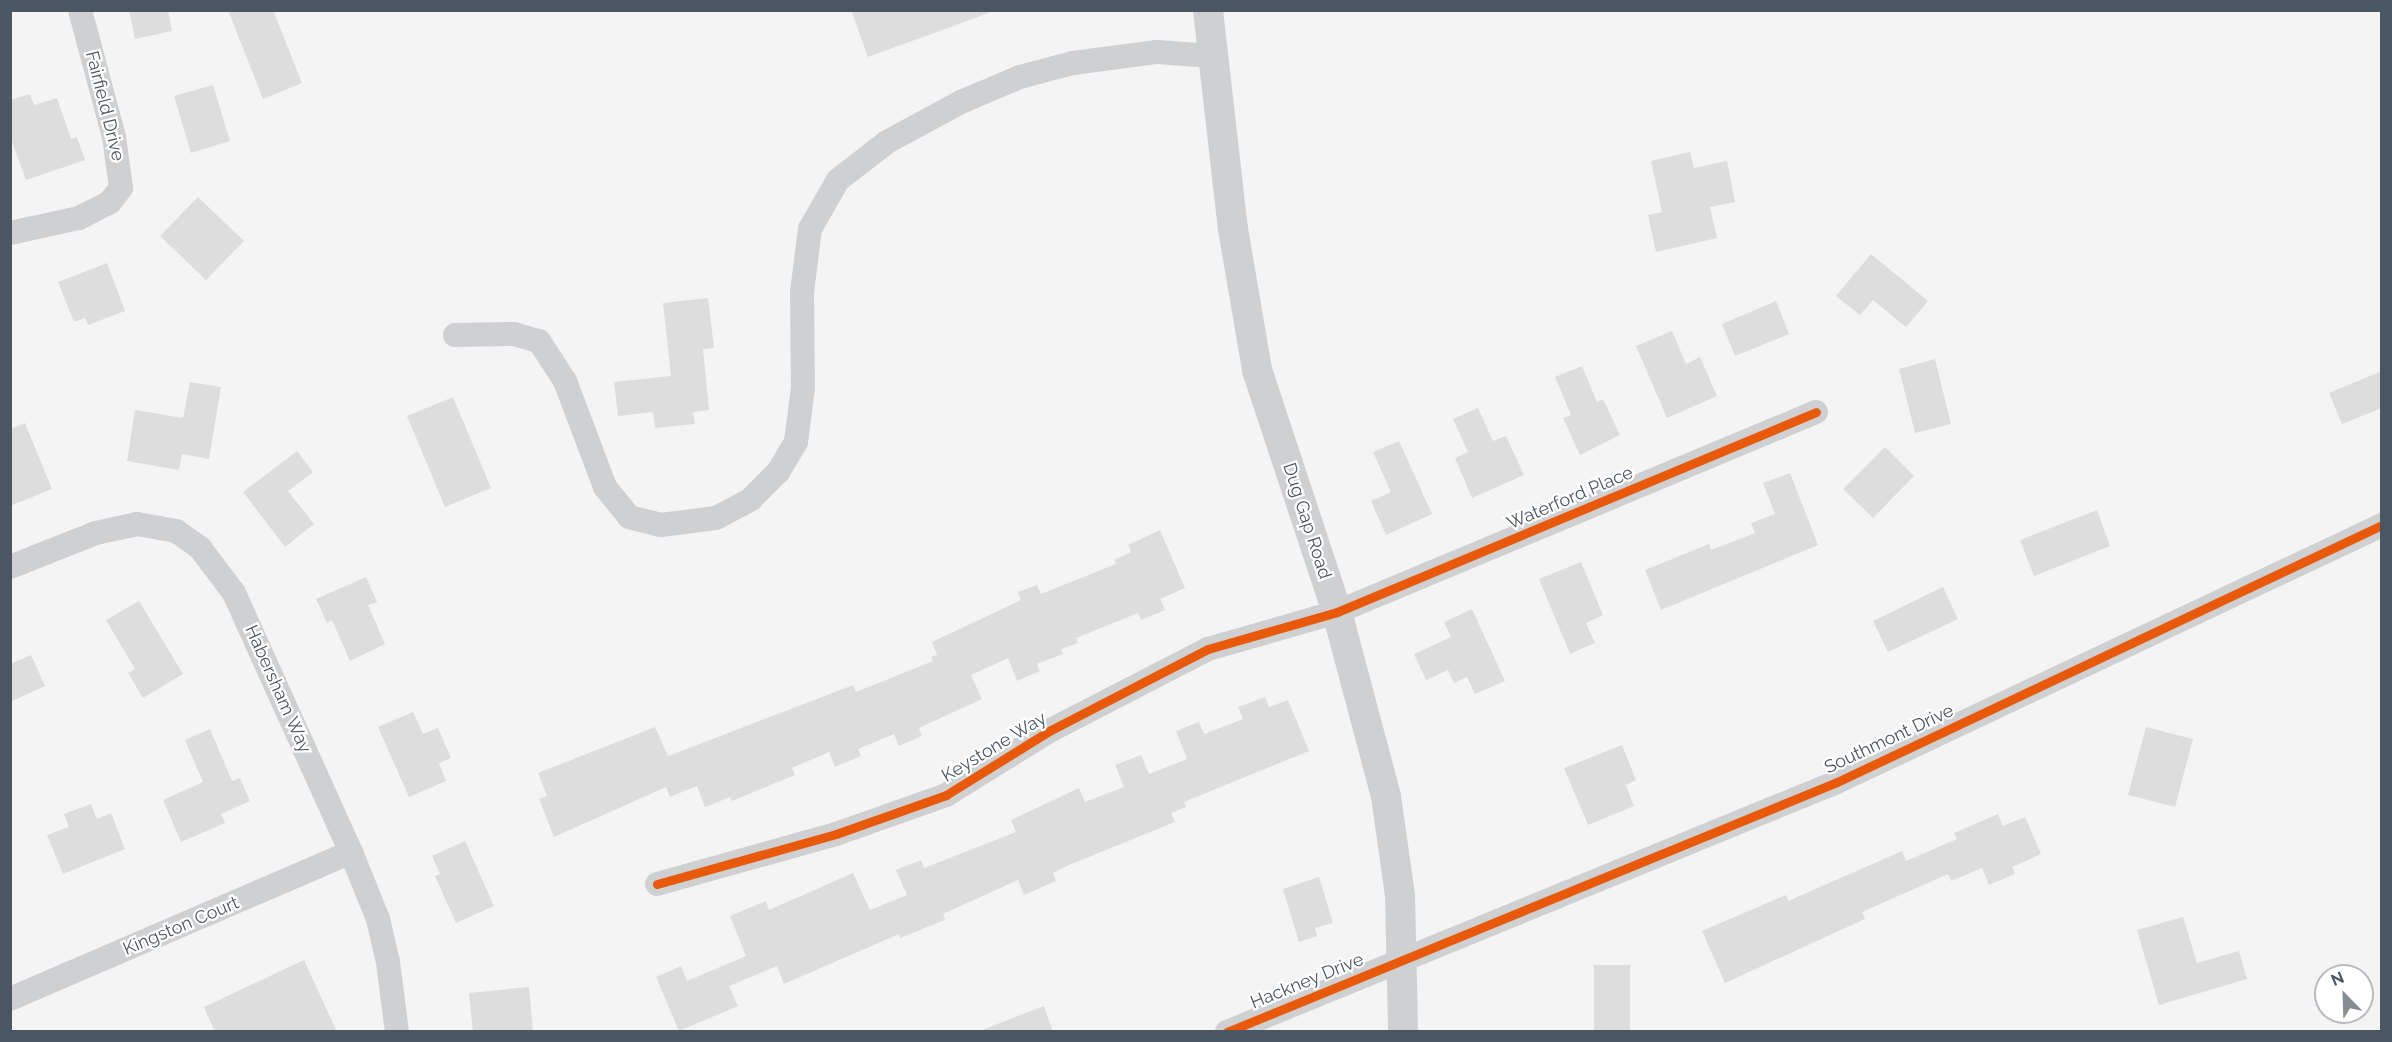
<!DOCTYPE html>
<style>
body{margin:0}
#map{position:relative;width:2392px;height:1042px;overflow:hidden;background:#f4f4f4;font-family:Raleway,sans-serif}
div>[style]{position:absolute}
.building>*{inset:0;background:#ddddde}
.minor>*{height:24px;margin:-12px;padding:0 12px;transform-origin:12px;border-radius:12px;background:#ced0d2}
.tertiary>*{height:30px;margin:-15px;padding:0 15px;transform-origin:15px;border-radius:15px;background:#ced0d2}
.cycleway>*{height:9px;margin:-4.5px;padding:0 4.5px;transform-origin:4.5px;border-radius:4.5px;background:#e8590c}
span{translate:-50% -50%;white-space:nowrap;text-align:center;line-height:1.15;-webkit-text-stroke:4.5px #fff;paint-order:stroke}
.street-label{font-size:18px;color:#4a5661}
.frame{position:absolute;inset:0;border:12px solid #4a5661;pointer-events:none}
.north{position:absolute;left:2314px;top:964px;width:60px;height:60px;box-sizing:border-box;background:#fff;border:2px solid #b7bbc0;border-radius:50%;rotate:337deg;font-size:16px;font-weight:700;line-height:24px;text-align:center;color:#4a5661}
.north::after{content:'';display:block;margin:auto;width:21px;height:27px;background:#868d94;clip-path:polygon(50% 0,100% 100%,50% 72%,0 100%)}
</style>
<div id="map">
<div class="building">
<div style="clip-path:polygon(129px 10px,168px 10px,172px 31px,135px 39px)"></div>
<div style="clip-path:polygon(228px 10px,273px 10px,302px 83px,263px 99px)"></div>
<div style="clip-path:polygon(851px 10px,989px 10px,989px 13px,868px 57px)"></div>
<div style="clip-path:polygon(213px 85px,230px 141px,191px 153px,174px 96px)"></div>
<div style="clip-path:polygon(30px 94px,34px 105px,57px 98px,71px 139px,77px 137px,85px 160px,26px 180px,10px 136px,10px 100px)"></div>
<div style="clip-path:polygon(1690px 152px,1694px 168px,1727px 161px,1735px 202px,1710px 207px,1717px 238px,1656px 252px,1648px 215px,1662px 212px,1651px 161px)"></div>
<div style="clip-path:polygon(198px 197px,244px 241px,206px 280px,160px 236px)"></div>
<div style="clip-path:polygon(1871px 254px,1928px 301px,1906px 327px,1873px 300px,1860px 315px,1836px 296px)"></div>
<div style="clip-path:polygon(107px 263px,125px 311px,88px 325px,85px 318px,74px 322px,58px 282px)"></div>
<div style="clip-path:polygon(708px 298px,714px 348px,703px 349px,709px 410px,693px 412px,695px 424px,655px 428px,653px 412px,618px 416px,614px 382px,671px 376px,663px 303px)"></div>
<div style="clip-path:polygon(1776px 301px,1789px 334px,1735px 356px,1722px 324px)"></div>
<div style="clip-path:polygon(1672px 331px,1686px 364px,1700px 357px,1717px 396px,1667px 418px,1636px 346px)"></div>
<div style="clip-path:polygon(1935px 359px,1951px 424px,1915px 433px,1899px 369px)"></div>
<div style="clip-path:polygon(1582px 366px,1597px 402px,1603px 399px,1620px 435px,1580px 455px,1563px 418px,1571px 415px,1555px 377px)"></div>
<div style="clip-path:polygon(2382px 371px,2382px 408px,2342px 424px,2329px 393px)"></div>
<div style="clip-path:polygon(190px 382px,221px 387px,209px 459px,182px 454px,179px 470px,127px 461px,135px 410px,183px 418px)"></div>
<div style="clip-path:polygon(453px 397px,491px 488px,445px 507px,407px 416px)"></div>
<div style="clip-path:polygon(1478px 408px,1493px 441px,1506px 436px,1524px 475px,1472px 498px,1455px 458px,1468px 452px,1453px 419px)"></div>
<div style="clip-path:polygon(25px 423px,52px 489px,10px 506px,10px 429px)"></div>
<div style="clip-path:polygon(1399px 441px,1432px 514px,1386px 535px,1371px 501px,1391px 492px,1373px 452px)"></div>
<div style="clip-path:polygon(1885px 447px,1914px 476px,1873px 518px,1843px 489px)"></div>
<div style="clip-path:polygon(297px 451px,313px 472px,288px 491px,314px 524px,285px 547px,243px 492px)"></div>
<div style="clip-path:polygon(1790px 473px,1818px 545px,1661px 610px,1645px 570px,1709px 544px,1711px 550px,1755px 533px,1751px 523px,1775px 514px,1763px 483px)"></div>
<div style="clip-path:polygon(2097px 510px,2110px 546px,2034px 576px,2020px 540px)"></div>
<div style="clip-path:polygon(1160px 530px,1185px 588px,1160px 599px,1165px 610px,1141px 620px,1138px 613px,1076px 638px,1078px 643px,1061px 649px,1063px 654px,1037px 664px,1040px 671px,1017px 681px,1008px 658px,971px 675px,982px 699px,919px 728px,922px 736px,899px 746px,894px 734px,858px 749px,861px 756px,835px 767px,829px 752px,792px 768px,795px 775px,732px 801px,730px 797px,705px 807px,697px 786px,670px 797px,666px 787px,554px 837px,539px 799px,547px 796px,538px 773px,655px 727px,668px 756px,853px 685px,856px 692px,933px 661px,931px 657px,937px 655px,932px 642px,1021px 600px,1018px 592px,1037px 585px,1041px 594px,1116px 564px,1114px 560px,1131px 552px,1128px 545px)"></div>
<div style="clip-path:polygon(1581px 562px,1603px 615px,1586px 623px,1595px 643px,1570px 654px,1539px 579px)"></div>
<div style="clip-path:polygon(366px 577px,377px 602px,368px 605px,385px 644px,350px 661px,332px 620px,327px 623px,316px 599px)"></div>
<div style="clip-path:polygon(1943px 587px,1958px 619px,1888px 652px,1873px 621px)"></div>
<div style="clip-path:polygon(139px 601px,183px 674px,143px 698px,128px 673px,135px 669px,106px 620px)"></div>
<div style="clip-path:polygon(1472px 609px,1505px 681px,1475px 694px,1467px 677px,1454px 683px,1448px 670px,1426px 680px,1414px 654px,1451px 637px,1444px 622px)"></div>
<div style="clip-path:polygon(31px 655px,45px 686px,10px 702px,10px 664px)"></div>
<div style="clip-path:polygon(1265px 697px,1269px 707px,1288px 700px,1309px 751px,1184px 802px,1186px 807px,1171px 813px,1175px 822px,1069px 865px,1053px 873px,1056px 881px,1024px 895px,1018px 880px,943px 914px,945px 920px,900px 938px,899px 934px,784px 984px,777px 966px,729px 986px,738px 1006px,679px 1031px,656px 977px,681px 966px,687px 981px,746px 956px,730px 916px,766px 901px,769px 910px,853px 873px,870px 910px,907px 895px,896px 870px,921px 860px,924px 868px,1016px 832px,1011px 820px,1079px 788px,1085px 802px,1124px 787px,1115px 765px,1141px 755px,1149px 774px,1187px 759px,1176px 731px,1199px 722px,1204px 734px,1243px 719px,1238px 707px)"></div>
<div style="clip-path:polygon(413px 712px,423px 734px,438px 728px,451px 758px,439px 763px,446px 781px,409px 797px,378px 727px)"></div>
<div style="clip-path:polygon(2146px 727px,2193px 739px,2175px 807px,2128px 795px)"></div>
<div style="clip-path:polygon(210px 729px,232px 781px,240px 778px,250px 801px,221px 814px,225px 823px,181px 842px,163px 800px,203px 782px,185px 740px)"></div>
<div style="clip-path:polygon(1622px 745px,1636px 780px,1626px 785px,1634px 806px,1588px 825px,1564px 768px)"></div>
<div style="clip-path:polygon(91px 804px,97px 819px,111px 813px,125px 849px,63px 874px,47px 835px,69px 827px,64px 814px)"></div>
<div style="clip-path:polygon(1998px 814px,2003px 826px,2025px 817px,2041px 854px,2012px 867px,2015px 874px,1989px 885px,1982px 868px,1951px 881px,1948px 874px,1862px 912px,1865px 919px,1725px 983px,1702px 931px,1786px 895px,1788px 901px,1902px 851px,1906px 861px,1957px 839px,1954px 833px)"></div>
<div style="clip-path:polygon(465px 841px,494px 906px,456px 923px,435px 876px,440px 874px,432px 856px)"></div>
<div style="clip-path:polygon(1319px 877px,1333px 923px,1315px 928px,1317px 936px,1299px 942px,1283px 889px)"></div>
<div style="clip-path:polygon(2183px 917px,2197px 963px,2239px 951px,2247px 979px,2159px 1005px,2137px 930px)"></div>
<div style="clip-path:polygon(304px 960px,337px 1032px,215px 1032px,204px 1007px)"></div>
<div style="clip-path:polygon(1594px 965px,1630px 965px,1630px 1032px,1594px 1032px)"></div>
<div style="clip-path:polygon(529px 987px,533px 1032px,473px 1032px,469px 993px)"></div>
<div style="clip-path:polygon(1044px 1006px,1053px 1032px,982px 1032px,982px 1030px)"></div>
</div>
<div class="minor">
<div style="left:10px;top:233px;width:71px;rotate:-12.3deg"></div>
<div style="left:79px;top:218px;width:35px;rotate:-27deg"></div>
<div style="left:110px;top:202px;width:18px;rotate:-52deg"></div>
<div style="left:121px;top:188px;width:51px;rotate:-97.8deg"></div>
<div style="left:114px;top:137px;width:131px;rotate:-105deg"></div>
<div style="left:455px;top:335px;width:59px;rotate:-1deg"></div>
<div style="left:514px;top:334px;width:26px;rotate:16deg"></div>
<div style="left:539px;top:341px;width:48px;rotate:57deg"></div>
<div style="left:565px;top:381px;width:113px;rotate:69.3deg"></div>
<div style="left:605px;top:487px;width:38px;rotate:51deg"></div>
<div style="left:629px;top:517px;width:33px;rotate:14deg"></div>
<div style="left:661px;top:525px;width:55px;rotate:-7.3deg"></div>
<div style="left:716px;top:518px;width:40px;rotate:-28deg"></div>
<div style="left:751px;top:499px;width:38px;rotate:-45deg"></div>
<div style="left:778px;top:472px;width:35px;rotate:-59deg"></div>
<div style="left:796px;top:442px;width:55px;rotate:-82.7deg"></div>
<div style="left:803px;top:387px;width:95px;rotate:-90.6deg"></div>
<div style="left:802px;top:292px;width:64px;rotate:-82.8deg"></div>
<div style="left:810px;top:229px;width:56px;rotate:-60.3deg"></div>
<div style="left:838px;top:180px;width:62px;rotate:-37.8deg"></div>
<div style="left:887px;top:142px;width:84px;rotate:-28.4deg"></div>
<div style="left:961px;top:102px;width:64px;rotate:-23deg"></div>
<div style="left:1020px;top:77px;width:55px;rotate:-14.8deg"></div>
<div style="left:1073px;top:63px;width:85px;rotate:-7.5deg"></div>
<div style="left:1157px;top:52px;width:55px;rotate:4.2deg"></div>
<div style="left:10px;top:567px;width:92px;rotate:-21.6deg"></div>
<div style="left:96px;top:533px;width:42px;rotate:-12.4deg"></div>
<div style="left:137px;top:524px;width:40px;rotate:10deg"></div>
<div style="left:176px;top:531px;width:29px;rotate:35deg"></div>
<div style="left:200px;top:548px;width:56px;rotate:52.9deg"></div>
<div style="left:234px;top:593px;width:284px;rotate:65.7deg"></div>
<div style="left:351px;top:852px;width:72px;rotate:68.1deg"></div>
<div style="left:378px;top:919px;width:44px;rotate:76.9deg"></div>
<div style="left:388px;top:962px;width:71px;rotate:82.7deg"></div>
<div style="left:657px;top:884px;width:186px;rotate:-15.6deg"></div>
<div style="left:836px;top:834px;width:117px;rotate:-19.5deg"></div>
<div style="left:946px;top:795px;width:123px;rotate:-31.8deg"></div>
<div style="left:1051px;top:730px;width:177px;rotate:-27.3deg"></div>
<div style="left:1208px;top:649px;width:134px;rotate:-16deg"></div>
<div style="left:1337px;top:612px;width:519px;rotate:-22.66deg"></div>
<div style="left:10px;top:999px;width:371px;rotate:-23.3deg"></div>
<div style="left:1227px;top:1032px;width:659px;rotate:-22.29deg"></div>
<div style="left:1837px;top:782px;width:603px;rotate:-25.25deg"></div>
</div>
<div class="tertiary">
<div style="left:1208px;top:10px;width:220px;rotate:83.5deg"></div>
<div style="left:1233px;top:229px;width:143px;rotate:80.3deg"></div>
<div style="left:1257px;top:370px;width:255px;rotate:71.7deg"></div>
<div style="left:1337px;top:612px;width:190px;rotate:75.1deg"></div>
<div style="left:1386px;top:796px;width:101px;rotate:82deg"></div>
<div style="left:1400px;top:896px;width:136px;rotate:88.7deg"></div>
</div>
<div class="cycleway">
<div style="left:657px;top:884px;width:186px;rotate:-15.6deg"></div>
<div style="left:836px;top:834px;width:117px;rotate:-19.5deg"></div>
<div style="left:946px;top:795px;width:123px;rotate:-31.8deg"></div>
<div style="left:1051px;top:730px;width:177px;rotate:-27.3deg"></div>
<div style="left:1208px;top:649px;width:134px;rotate:-16deg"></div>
<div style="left:1337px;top:612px;width:519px;rotate:-22.66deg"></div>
<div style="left:1227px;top:1032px;width:659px;rotate:-22.29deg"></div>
<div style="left:1837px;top:782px;width:603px;rotate:-25.25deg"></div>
</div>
<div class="street-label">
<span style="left:105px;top:106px;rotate:76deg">Fairfield Drive</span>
<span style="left:1570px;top:498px;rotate:-23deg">Waterford Place</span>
<span style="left:1307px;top:521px;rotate:72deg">Dug Gap Road</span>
<span style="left:278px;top:689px;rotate:66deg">Habersham Way</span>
<span style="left:1889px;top:739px;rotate:-25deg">Southmont Drive</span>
<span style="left:994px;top:747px;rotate:-31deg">Keystone Way</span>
<span style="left:181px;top:926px;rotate:-23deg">Kingston Court</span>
<span style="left:1307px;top:981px;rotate:-22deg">Hackney Drive</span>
</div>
<div class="frame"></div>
<div class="north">N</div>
</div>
